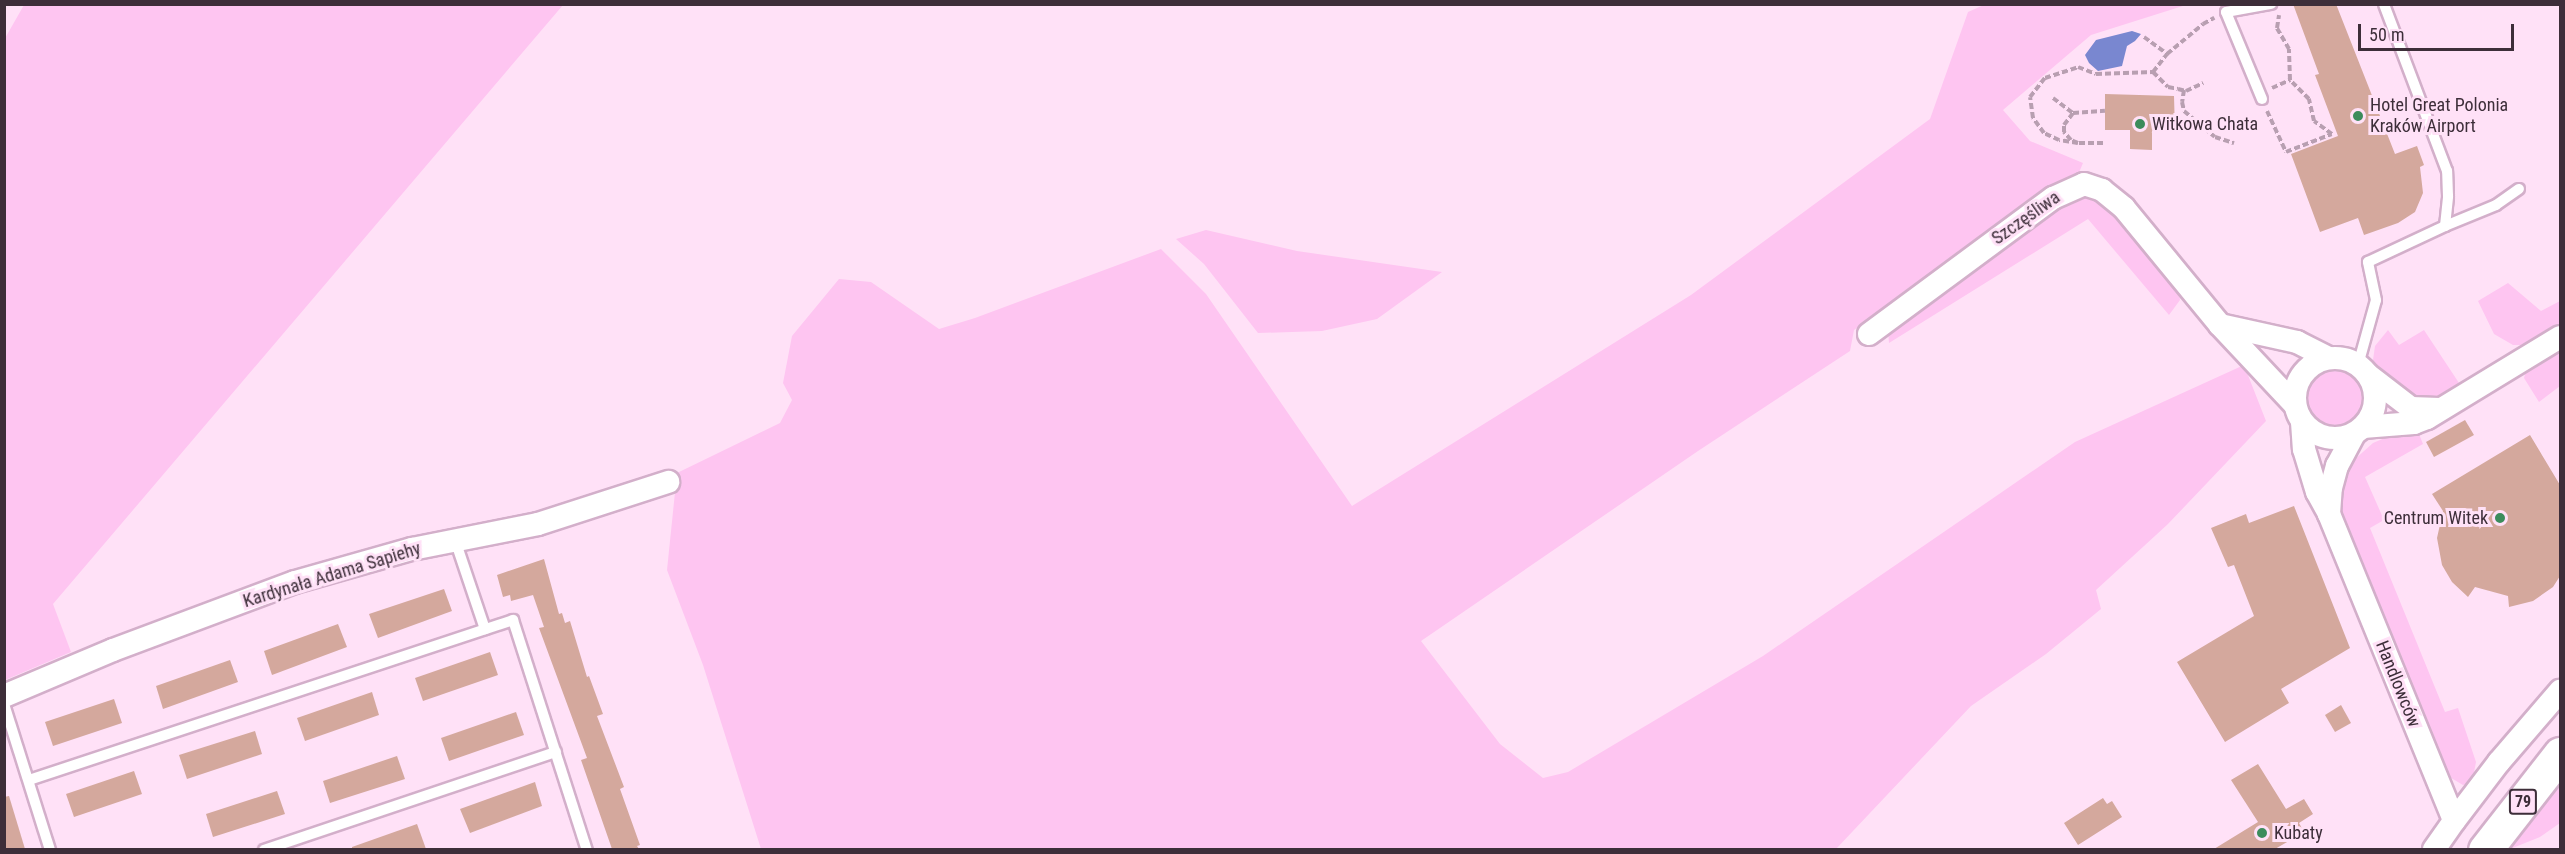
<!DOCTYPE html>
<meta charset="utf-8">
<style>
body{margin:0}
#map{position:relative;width:2565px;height:854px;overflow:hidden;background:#ffe1f7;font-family:"Roboto Condensed",sans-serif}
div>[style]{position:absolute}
.green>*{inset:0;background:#fec5f1}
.round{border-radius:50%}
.water>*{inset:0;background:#7987d0}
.building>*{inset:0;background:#d4a89d}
.path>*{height:4px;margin-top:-2px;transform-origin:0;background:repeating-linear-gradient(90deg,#b89fb1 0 6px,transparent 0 9px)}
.roads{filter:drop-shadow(2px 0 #d3afca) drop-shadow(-2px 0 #d3afca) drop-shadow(0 2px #d3afca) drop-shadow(0 -2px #d3afca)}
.service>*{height:10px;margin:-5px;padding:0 5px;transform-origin:5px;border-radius:5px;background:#fff}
.minor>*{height:22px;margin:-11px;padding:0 11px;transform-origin:11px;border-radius:11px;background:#fff}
.minor>.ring{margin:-11px;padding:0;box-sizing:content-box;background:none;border:22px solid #fff;border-radius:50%}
.primary>*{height:33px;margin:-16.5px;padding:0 16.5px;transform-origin:16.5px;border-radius:16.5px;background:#fff}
.dots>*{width:16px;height:16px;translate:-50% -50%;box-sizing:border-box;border:3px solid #ffe1f7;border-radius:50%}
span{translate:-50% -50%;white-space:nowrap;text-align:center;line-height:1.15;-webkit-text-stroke:6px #ffe1f7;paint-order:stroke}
.shield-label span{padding:2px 4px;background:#ffe1f7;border:2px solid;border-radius:4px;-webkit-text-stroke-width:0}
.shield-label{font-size:16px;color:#3d2e39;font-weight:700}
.poi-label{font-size:18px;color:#3d2e39}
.left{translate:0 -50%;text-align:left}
.right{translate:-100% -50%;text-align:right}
.street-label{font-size:18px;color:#3d2e39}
.frame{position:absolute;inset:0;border:6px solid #3d2e39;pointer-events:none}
.scale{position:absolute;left:2358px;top:24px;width:156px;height:27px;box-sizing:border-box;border:3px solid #3d2e39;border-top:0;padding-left:8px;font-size:18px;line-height:21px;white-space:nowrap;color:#3d2e39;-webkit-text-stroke:4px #ffe1f7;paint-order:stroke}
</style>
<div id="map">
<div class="green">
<div style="clip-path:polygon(1986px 4px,2186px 5px,2091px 35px,2003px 110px,2030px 141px,2083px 163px,2069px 196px,2099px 196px,2178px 284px,2180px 300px,2169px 315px,2088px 219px,1889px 343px,1886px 307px,1854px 330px,1850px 351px,1698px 451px,1421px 641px,1500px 744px,1543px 778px,1568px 772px,1763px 656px,2075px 442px,2244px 365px,2266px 421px,2168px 524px,2096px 590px,2101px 609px,2046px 654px,1971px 706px,1836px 849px,761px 849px,703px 665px,667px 570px,677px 473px,780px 423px,792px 400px,783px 383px,792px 336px,839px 279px,871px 282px,939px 329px,975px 318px,1161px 249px,1206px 294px,1352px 506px,1691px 295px,1930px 119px,1968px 12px)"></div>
<div style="clip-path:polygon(24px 5px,563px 5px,53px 604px,71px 652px,5px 680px,4px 40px)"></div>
<div style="clip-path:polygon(1206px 230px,1297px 251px,1442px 272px,1377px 319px,1322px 331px,1258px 333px,1204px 264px,1176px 239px)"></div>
<div style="clip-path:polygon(2508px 283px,2541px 311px,2560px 301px,2560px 326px,2521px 345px,2513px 345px,2494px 334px,2478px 301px)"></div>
<div style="clip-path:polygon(2388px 330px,2399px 345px,2424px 330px,2459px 383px,2432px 399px,2413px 399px,2375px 366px,2373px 360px,2375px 346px)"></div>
<div style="clip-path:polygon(2560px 347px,2560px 386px,2539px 402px,2524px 378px,2527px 367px)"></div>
<div class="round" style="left:2305px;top:369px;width:58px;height:58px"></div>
<div style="clip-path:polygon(2417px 429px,2423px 444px,2365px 477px,2384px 520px,2370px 528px,2445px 712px,2458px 708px,2476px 762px,2472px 783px,2463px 785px,2446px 775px,2338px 506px,2343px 476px,2354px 460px,2373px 443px,2394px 434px)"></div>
<div style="clip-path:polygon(2560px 774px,2560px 823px,2540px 837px,2510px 849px,2500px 850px)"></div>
</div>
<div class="water">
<div style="clip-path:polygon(2132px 31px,2141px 34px,2135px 41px,2127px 46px,2122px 66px,2098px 71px,2089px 63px,2085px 55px,2096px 40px)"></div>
</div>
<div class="building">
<div style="clip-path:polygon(2293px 4px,2336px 4px,2395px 154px,2417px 146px,2424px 165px,2420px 167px,2423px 193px,2415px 212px,2398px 223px,2364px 235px,2358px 218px,2320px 232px,2291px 154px,2338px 136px,2315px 75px,2319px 74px)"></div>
<div style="clip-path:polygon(2105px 94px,2174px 96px,2175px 131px,2152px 131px,2152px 150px,2130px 149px,2130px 130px,2105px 130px)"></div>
<div style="clip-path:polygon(2465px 420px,2474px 435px,2434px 457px,2426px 442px)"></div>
<div style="clip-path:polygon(2530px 435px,2560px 485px,2560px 576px,2553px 587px,2533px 601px,2509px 607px,2508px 596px,2475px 587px,2468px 597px,2452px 582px,2442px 565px,2437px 538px,2443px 511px,2432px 494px)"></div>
<div style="clip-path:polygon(2294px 506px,2350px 648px,2281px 689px,2289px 703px,2225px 742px,2177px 662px,2254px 616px,2234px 565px,2228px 567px,2211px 528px,2246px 514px,2249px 523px)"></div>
<div style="clip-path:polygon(544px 559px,559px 614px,562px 613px,565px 623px,570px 621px,587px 677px,589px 676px,603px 714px,597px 716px,624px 787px,620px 789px,640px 845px,637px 846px,639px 849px,612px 849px,581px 760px,587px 758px,539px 628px,544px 627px,533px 595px,511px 601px,510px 595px,503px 597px,497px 575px)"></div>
<div style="clip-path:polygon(444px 589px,452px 611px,378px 638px,369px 614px)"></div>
<div style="clip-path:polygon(338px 624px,347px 647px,272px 675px,264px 651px)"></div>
<div style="clip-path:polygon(490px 652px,498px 675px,423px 701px,415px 678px)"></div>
<div style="clip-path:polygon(230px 660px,238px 682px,163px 709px,156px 686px)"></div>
<div style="clip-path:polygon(372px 692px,379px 715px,305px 741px,297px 718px)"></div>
<div style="clip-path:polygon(114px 699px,122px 723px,53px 746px,45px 722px)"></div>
<div style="clip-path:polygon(2341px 705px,2351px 723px,2335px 732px,2325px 715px)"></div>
<div style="clip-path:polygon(516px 712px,524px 735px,449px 761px,441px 738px)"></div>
<div style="clip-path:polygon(255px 731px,262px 754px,187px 779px,179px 755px)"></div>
<div style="clip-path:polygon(397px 756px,405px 779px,330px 803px,323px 781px)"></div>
<div style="clip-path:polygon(2258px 764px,2286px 809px,2304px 799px,2313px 814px,2299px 823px,2304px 832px,2275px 849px,2214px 849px,2258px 822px,2231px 780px)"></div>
<div style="clip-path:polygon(134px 771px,142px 794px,74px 817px,66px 794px)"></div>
<div style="clip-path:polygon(535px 782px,542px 806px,470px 833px,460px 809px)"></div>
<div style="clip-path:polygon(277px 791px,285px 814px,213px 837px,206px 814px)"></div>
<div style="clip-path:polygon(9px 796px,25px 849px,4px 849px,4px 797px)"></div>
<div style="clip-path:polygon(2103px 798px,2107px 804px,2112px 801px,2122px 817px,2078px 845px,2064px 823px)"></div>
<div style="clip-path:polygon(417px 824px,426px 849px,352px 849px,352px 847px)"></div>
</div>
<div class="path">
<div style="left:2144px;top:37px;width:29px;rotate:36deg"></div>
<div style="left:2153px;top:72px;width:21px;rotate:45deg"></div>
<div style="left:2168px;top:87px;width:10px;rotate:11deg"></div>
<div style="left:2178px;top:89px;width:8px;rotate:14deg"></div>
<div style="left:2186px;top:91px;width:19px;rotate:-25deg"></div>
<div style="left:2272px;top:88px;width:20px;rotate:-24deg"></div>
<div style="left:2290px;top:80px;width:31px;rotate:-92deg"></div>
<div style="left:2289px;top:49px;width:24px;rotate:-120deg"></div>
<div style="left:2277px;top:28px;width:13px;rotate:-81deg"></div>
<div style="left:2184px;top:90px;width:12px;rotate:99deg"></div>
<div style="left:2182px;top:102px;width:9px;rotate:77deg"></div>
<div style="left:2184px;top:111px;width:40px;rotate:40deg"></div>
<div style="left:2215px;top:137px;width:20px;rotate:18deg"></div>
<div style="left:2053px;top:98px;width:25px;rotate:37deg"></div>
<div style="left:2267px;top:111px;width:45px;rotate:65.1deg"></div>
<div style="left:2286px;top:152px;width:49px;rotate:-21.4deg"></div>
<div style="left:2332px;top:134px;width:22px;rotate:-144deg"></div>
<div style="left:2314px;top:121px;width:23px;rotate:-103deg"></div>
<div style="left:2309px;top:99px;width:27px;rotate:-135deg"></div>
<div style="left:2078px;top:143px;width:19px;rotate:-171deg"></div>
<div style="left:2059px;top:140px;width:17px;rotate:-155deg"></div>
<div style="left:2044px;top:133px;width:19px;rotate:-126deg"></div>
<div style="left:2033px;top:118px;width:21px;rotate:-98deg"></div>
<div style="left:2030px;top:97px;width:24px;rotate:-52deg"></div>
<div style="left:2045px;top:78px;width:35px;rotate:-18deg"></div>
<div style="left:2078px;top:67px;width:19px;rotate:21deg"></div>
<div style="left:2096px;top:74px;width:57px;rotate:-2deg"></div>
<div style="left:2153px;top:72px;width:23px;rotate:-52deg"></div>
<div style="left:2167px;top:54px;width:47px;rotate:-39.8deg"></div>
<div style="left:2203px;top:24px;width:13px;rotate:-29deg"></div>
<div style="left:2103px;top:143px;width:25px;rotate:180deg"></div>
<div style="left:2078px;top:143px;width:8px;rotate:-157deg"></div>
<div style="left:2071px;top:140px;width:11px;rotate:-131deg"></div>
<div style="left:2064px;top:132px;width:7px;rotate:-90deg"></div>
<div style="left:2064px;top:125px;width:15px;rotate:-53deg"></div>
<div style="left:2073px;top:113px;width:32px;rotate:-4deg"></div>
</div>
<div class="roads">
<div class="service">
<div style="left:2262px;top:99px;width:94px;rotate:-112.5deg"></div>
<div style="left:2226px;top:12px;width:46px;rotate:-10.1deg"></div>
<div style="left:2445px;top:226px;width:55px;rotate:-22.4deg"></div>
<div style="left:2496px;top:205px;width:28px;rotate:-35deg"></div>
<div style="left:2358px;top:365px;width:67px;rotate:-74.5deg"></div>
<div style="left:2376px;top:300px;width:39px;rotate:-102deg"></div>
<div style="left:2368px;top:262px;width:85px;rotate:-25.1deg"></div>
<div style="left:2445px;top:226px;width:30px;rotate:-84deg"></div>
<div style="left:2448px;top:196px;width:25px;rotate:-92deg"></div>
<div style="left:2447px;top:171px;width:178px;rotate:-110.7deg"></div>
<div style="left:455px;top:540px;width:94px;rotate:71.4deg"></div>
<div style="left:4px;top:704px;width:153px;rotate:72.5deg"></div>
<div style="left:29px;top:780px;width:510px;rotate:-18.29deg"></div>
<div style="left:513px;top:620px;width:242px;rotate:72.2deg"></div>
<div style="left:264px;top:850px;width:308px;rotate:-18.6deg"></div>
</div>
<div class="minor">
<div style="left:2220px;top:325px;width:79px;rotate:12.4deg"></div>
<div style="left:2297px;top:342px;width:35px;rotate:27deg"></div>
<div style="left:1869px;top:334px;width:229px;rotate:-36.5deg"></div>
<div style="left:2053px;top:198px;width:34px;rotate:-24deg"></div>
<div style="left:2084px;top:184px;width:19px;rotate:18deg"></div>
<div style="left:2102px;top:190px;width:28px;rotate:39deg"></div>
<div style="left:2124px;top:208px;width:151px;rotate:50.6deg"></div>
<div style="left:2220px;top:325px;width:110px;rotate:46.8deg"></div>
<div class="ring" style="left:2295px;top:358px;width:58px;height:58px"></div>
<div style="left:2368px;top:375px;width:54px;rotate:37.5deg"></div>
<div style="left:2411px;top:408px;width:28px;rotate:2deg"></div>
<div style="left:2302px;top:422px;width:27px;rotate:86deg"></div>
<div style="left:2304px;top:449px;width:45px;rotate:73.2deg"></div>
<div style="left:2317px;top:492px;width:25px;rotate:61deg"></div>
<div style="left:2329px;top:514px;width:331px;rotate:67.8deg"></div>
<div style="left:2454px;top:821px;width:35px;rotate:125deg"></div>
<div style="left:2363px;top:427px;width:51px;rotate:-4.5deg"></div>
<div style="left:2414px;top:423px;width:14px;rotate:-21deg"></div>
<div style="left:2427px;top:418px;width:156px;rotate:-31.3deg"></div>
<div style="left:2329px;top:514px;width:26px;rotate:-86deg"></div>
<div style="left:2331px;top:488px;width:23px;rotate:-75deg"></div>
<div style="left:2337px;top:466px;width:36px;rotate:-62deg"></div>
<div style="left:4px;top:696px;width:118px;rotate:-22.9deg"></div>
<div style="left:113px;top:650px;width:194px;rotate:-20.5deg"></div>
<div style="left:295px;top:582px;width:122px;rotate:-15.8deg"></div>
<div style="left:412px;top:549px;width:128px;rotate:-11.2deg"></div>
<div style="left:538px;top:524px;width:137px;rotate:-17.9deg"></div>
<div style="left:2454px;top:821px;width:74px;rotate:-52.7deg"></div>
<div style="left:2499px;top:762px;width:94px;rotate:-49.3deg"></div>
</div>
<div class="primary">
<div style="left:2485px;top:850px;width:122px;rotate:-52deg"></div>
</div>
</div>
<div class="dots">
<div style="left:2358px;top:116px;background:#3c8c5c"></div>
<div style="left:2140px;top:124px;background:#3c8c5c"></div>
<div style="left:2500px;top:518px;background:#3c8c5c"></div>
<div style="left:2262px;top:833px;background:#3c8c5c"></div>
</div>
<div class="shield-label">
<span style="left:2523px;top:802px">79</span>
</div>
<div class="poi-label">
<span class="left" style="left:2370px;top:116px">Hotel Great Polonia<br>Kraków Airport</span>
<span class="left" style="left:2152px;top:124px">Witkowa Chata</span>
<span class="right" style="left:2488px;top:518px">Centrum Witek</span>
<span class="left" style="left:2274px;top:833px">Kubaty</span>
</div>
<div class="street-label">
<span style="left:2026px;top:218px;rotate:-35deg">Szczęśliwa</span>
<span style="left:332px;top:575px;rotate:-17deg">Kardynała Adama Sapiehy</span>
<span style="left:2398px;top:684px;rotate:68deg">Handlowców</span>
</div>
<div class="frame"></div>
<div class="scale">50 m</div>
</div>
